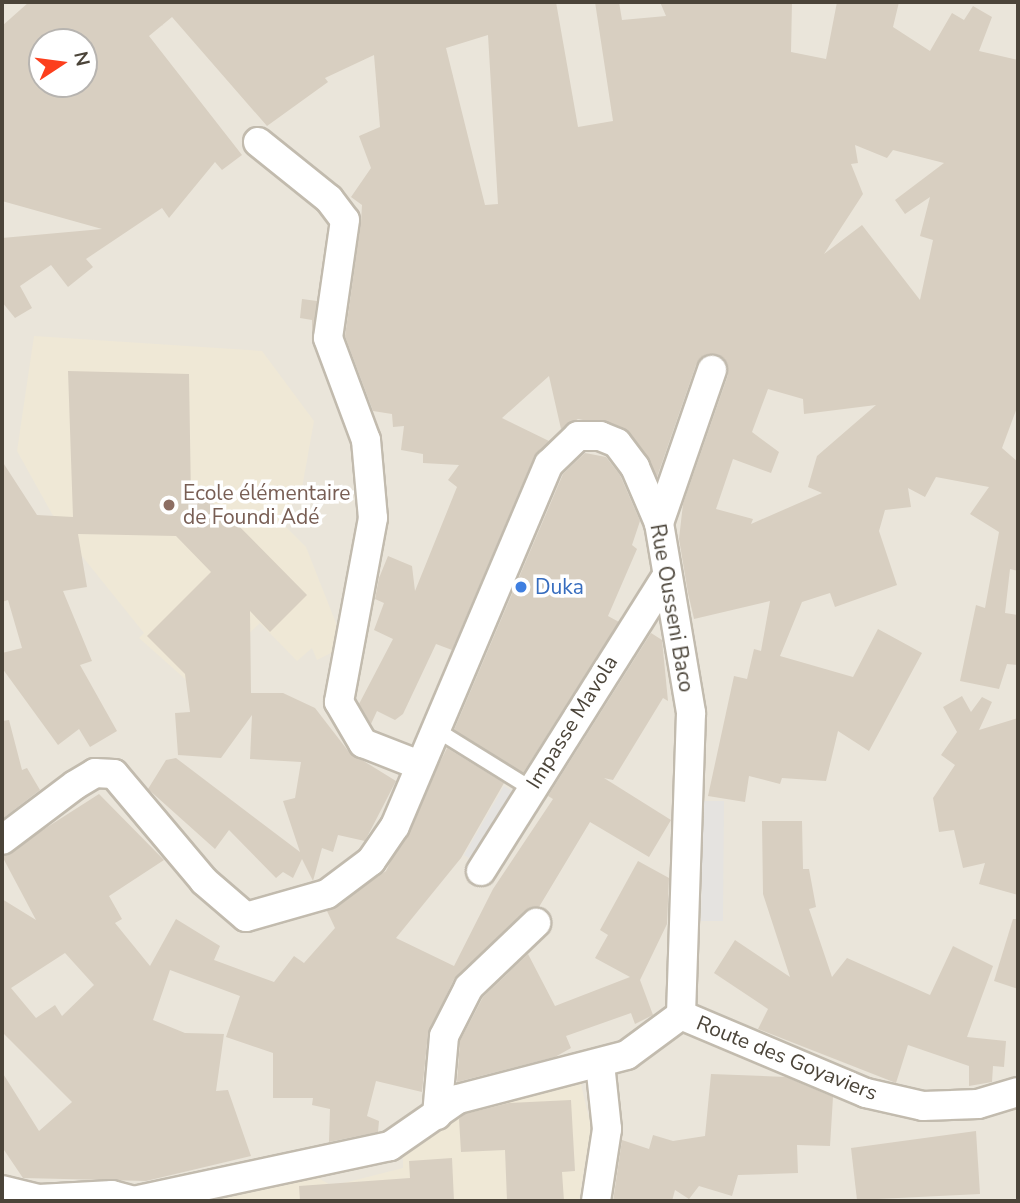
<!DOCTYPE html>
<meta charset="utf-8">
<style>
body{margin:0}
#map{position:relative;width:1020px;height:1203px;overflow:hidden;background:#f6f3ec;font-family:"Nunito Sans",sans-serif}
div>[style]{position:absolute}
.residential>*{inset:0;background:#eae5da}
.education>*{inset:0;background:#efe8d6}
.parking>*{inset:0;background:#e5e3e0}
.building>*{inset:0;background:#d8cfc1}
.roads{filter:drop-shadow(2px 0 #c2bbae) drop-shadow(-2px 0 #c2bbae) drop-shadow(0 2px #c2bbae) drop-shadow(0 -2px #c2bbae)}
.service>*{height:14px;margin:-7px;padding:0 7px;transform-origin:7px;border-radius:7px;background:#fff}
.minor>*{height:28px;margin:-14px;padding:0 14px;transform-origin:14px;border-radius:14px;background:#fff}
.dots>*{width:19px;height:19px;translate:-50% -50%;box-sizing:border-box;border:4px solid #fff;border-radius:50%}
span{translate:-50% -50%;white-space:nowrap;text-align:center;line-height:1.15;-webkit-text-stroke:7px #fff;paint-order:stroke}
.education-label{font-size:21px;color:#785e54}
.left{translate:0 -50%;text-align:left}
.shop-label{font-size:21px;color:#366cbe}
.street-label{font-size:21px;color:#4b4439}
.frame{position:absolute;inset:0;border:4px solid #4b4439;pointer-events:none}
.north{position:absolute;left:28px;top:28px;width:70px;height:70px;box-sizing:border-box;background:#fff;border:2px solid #b7b4b0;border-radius:50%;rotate:77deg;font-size:19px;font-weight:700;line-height:28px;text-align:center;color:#4b4439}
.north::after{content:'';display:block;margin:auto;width:24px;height:32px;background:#fc3f1d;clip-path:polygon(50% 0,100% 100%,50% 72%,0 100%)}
</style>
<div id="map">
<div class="residential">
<div style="clip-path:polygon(evenodd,2px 2px,1018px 2px,1018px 1201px,2px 1201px,2px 2px,42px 42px,84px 42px,84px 84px,42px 84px,42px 42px)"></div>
</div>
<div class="education">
<div style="clip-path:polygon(34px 336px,262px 351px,314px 421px,302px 488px,281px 522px,306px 547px,345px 646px,317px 660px,312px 648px,297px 661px,260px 623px,193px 686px,139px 638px,144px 633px,61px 530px,17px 451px)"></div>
<div style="clip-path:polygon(579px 1076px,591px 1127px,579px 1201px,199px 1201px,252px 1185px,315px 1176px,332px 1186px,403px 1168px,403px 1151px,455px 1111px)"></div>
</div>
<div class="parking">
<div style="clip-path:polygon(504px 786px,520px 795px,479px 864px,464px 855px)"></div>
<div style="clip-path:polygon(703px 801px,724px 801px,723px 921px,701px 921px)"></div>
</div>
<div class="building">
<div style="clip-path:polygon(evenodd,29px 2px,556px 2px,578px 127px,613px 121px,595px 2px,619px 2px,622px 20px,666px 16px,660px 2px,792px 2px,791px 52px,826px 59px,837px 2px,899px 2px,893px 27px,930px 51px,952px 13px,964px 20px,973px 6px,992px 17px,979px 51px,1018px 60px,1018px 405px,1002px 448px,1018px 462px,1018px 571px,1010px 569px,1005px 613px,1018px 615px,1018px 665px,1007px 664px,999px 689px,960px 681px,976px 605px,985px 608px,999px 532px,970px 514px,989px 487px,936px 477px,925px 497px,908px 488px,911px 507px,885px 510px,879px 531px,897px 585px,835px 607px,830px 593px,802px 602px,780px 656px,853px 677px,878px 629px,922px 653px,869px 751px,838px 731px,826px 781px,782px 778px,780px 784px,749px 776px,745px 802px,708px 796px,734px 676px,747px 679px,754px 649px,761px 651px,770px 601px,694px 619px,688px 593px,679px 539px,683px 504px,728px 375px,724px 359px,710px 354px,696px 365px,657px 477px,623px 428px,578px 419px,561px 429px,549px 376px,502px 418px,549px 441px,534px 457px,452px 650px,436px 644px,403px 714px,395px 720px,377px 711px,371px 724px,359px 704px,393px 639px,374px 630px,384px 603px,375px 599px,379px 578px,388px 556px,412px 566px,415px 591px,457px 487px,448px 480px,459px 465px,423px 463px,423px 454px,401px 450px,404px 426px,393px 427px,392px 414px,373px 411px,345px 336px,361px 222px,362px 205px,351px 197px,371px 168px,359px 136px,380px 127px,374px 55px,325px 78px,328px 82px,267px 126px,172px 17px,149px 36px,242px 155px,222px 170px,215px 162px,169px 218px,162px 208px,86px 259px,93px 267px,68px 287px,51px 265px,20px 286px,32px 308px,15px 318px,2px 302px,2px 238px,102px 229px,2px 201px,2px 26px,29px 2px,488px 35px,498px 204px,485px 205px,446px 48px,488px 35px,29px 2px,42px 42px,84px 42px,84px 84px,42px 84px,42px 42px,29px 2px,855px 145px,887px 158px,893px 150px,944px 163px,895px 200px,905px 214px,930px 197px,920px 236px,933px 240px,920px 300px,862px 225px,824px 254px,863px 194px,851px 164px,858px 163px,855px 145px,29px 2px,768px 389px,803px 399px,804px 414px,876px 405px,817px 456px,808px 487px,822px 493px,751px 524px,753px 519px,716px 509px,733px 459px,771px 473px,779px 452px,752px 432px,768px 389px)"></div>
<div style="clip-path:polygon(302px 299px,317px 301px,312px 337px,312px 320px,300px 318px)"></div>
<div style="clip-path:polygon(68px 371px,189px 374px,191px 499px,207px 499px,227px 514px,307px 595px,270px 632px,250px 611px,251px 693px,283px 693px,315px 708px,349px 752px,396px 781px,365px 841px,338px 835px,333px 852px,322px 848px,313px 881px,302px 859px,293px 878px,283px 872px,276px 878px,229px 830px,215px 849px,148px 789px,166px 760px,176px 758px,300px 852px,283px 801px,295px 798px,301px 762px,250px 759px,252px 715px,221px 758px,178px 755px,175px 713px,190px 712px,185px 674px,147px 636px,211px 572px,176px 536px,78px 534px,87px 587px,63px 591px,92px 661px,80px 665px,117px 731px,90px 747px,79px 729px,58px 745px,2px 668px,2px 653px,22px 648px,8px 600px,2px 602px,2px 461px,37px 515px,73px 517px)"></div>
<div style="clip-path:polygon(585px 453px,606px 457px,620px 475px,640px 521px,632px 545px,637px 549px,608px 616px,619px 622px,523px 773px,454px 730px,563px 474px)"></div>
<div style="clip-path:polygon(evenodd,651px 633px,662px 640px,668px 701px,663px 698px,613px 780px,604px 778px,671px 820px,649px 857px,590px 822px,539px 907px,525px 911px,454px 979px,428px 1034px,422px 1092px,376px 1081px,367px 1116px,379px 1121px,378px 1132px,329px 1142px,330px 1109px,312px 1105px,313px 1098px,273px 1098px,273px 1053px,226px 1037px,240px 996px,170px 970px,153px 1020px,185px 1033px,224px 1034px,216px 1091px,228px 1090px,251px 1156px,146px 1181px,23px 1178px,2px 1147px,2px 1072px,39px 1131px,72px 1102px,2px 1032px,2px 899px,36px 920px,2px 856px,99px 794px,164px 860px,109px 896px,122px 919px,115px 923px,150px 966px,176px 919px,220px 946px,214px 960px,274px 982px,294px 956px,304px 963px,335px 928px,327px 911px,386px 871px,447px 748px,504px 783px,461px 858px,396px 938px,454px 966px,493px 889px,553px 799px,548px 796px,651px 633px,65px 953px,94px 985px,62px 1016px,55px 1005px,36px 1018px,11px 988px,65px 953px)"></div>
<div style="clip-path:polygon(962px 696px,971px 712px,982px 697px,992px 702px,979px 730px,1018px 718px,1018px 895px,979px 884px,985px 863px,963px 868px,954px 830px,939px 832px,933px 798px,955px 765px,941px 755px,957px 732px,943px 707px)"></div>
<div style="clip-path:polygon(9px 720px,22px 770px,27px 768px,40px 790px,2px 819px,2px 721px)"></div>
<div style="clip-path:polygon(762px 821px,802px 821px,803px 869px,809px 869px,816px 907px,809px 909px,832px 977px,847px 958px,930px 995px,953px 946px,993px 966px,967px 1037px,1006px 1041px,1004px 1067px,993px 1066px,992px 1082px,969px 1086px,969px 1066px,908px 1045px,896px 1083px,758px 1029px,768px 1009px,714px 973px,735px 940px,790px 977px,763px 894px)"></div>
<div style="clip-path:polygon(638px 861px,669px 878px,667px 924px,640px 980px,653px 1015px,635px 1024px,631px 1013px,566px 1036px,571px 1048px,555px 1057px,457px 1082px,460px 1041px,483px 997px,528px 954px,555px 1006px,630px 977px,595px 958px,608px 935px,600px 930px)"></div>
<div style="clip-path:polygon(1013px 919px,1018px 919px,1018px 989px,994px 981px)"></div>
<div style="clip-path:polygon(711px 1074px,786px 1077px,833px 1097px,830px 1146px,797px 1145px,798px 1173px,738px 1175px,732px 1196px,699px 1186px,689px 1199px,675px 1190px,672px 1201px,613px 1201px,622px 1140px,649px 1149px,653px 1135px,673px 1141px,705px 1136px)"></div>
<div style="clip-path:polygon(571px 1100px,575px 1171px,562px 1172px,564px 1201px,507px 1201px,505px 1150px,461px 1152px,459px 1119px,465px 1114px,509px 1103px)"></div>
<div style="clip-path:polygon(976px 1131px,980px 1194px,857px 1200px,851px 1148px)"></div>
<div style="clip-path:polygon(452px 1158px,454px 1201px,300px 1201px,299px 1186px,410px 1178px,409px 1161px)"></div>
</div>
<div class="roads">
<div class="service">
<div style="left:435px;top:729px;width:112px;rotate:31.8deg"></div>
</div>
<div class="minor">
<div style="left:258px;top:142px;width:91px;rotate:38.8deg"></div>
<div style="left:329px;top:199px;width:26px;rotate:53deg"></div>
<div style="left:345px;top:220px;width:119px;rotate:98.2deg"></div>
<div style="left:328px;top:338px;width:109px;rotate:69.6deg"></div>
<div style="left:366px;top:440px;width:78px;rotate:84.9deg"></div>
<div style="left:373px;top:518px;width:187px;rotate:100.5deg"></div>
<div style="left:339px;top:702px;width:48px;rotate:59.7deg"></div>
<div style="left:363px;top:743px;width:60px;rotate:21.4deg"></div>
<div style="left:659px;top:523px;width:162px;rotate:-70.9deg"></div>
<div style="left:2px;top:840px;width:91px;rotate:-37deg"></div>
<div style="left:75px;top:785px;width:23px;rotate:-31deg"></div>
<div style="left:95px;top:773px;width:19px;rotate:3deg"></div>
<div style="left:114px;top:774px;width:140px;rotate:49.9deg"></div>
<div style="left:204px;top:881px;width:55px;rotate:40.6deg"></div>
<div style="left:246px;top:917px;width:84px;rotate:-15.9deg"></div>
<div style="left:327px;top:894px;width:55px;rotate:-36.9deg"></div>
<div style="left:371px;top:861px;width:42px;rotate:-55.6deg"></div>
<div style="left:395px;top:826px;width:393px;rotate:-67deg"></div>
<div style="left:549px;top:464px;width:40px;rotate:-44deg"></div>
<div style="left:578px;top:436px;width:22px"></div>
<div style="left:600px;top:436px;width:18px;rotate:22deg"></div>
<div style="left:617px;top:443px;width:30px;rotate:53deg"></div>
<div style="left:635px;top:467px;width:61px;rotate:66.8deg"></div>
<div style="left:659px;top:523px;width:193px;rotate:80.4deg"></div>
<div style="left:691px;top:713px;width:302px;rotate:91.9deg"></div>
<div style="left:681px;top:1015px;width:67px;rotate:143.5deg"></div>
<div style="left:627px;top:1055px;width:175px;rotate:165.4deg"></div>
<div style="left:458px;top:1099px;width:83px;rotate:145.3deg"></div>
<div style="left:390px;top:1146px;width:262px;rotate:167.9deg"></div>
<div style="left:481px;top:871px;width:349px;rotate:-57.8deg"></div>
<div style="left:681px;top:1015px;width:201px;rotate:22.9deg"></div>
<div style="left:866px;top:1093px;width:58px;rotate:12.8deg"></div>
<div style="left:923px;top:1106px;width:55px;rotate:-2.1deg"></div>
<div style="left:978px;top:1104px;width:42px;rotate:-16.7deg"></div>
<div style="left:437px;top:1115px;width:79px;rotate:-84.9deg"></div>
<div style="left:444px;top:1036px;width:55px;rotate:-63deg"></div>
<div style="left:469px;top:987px;width:93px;rotate:-43.7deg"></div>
<div style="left:2px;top:1190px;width:38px;rotate:14deg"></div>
<div style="left:39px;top:1199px;width:73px;rotate:-3.1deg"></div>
<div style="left:112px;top:1195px;width:23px;rotate:15deg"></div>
<div style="left:596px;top:1201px;width:73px;rotate:-81.3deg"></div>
<div style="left:607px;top:1129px;width:65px;rotate:-96.1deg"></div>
</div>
</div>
<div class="dots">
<div style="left:169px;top:505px;background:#8d6e63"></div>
<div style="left:521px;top:587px;background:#3f7fe0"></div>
</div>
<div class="education-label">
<span class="left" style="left:183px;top:505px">Ecole élémentaire<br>de Foundi Adé</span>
</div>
<div class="shop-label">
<span class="left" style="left:535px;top:587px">Duka</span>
</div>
<div class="street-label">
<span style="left:672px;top:608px;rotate:80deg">Rue Ousseni Baco</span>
<span style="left:572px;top:722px;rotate:-58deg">Impasse Mavola</span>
<span style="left:787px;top:1058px;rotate:22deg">Route des Goyaviers</span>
</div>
<div class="frame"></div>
<div class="north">N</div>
</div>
